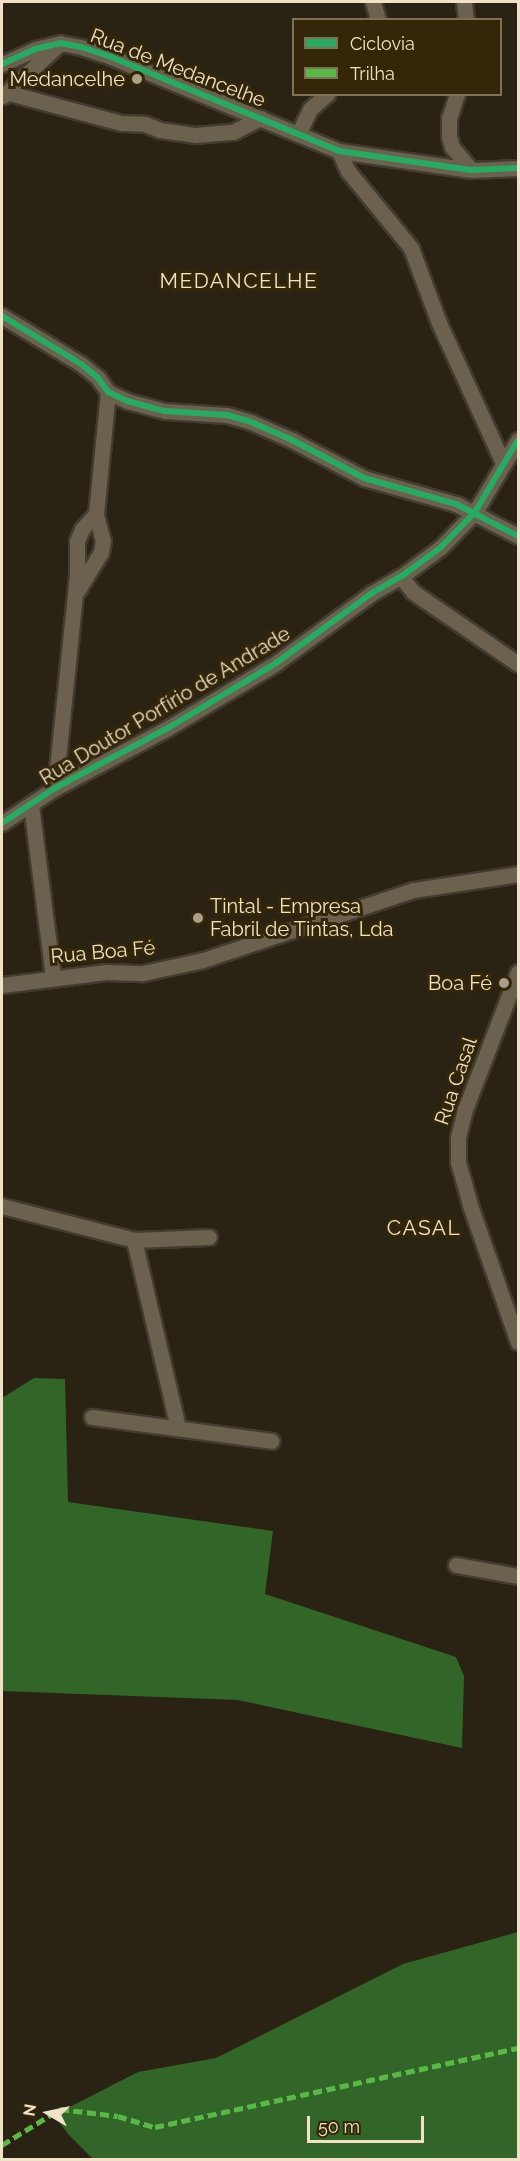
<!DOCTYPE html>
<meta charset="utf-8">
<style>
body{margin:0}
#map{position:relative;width:520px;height:2161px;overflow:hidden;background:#2a2213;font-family:Raleway,sans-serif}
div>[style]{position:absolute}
.forest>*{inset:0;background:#326629}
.roads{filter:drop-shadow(2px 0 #423c2f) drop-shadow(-2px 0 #423c2f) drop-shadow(0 2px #423c2f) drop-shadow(0 -2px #423c2f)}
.minor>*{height:15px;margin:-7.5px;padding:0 7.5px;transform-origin:7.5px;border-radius:7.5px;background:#6b614e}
.quiet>*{height:4.5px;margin-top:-2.25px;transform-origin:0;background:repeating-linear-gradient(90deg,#58b947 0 9px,transparent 0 13.5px)}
.cycleway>*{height:6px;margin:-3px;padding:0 3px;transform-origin:3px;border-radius:3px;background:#26ab63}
.dots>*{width:16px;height:16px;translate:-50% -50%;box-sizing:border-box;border:3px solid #342609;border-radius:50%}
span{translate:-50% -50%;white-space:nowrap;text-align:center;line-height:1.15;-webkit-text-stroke:6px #342609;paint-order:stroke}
.street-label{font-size:20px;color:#f1e2c7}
.poi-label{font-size:20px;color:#f1e2c7}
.right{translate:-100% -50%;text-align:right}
.left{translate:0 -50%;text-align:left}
.neighbourhood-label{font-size:21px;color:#f1e2c7;letter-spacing:1.5px}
.frame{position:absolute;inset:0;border:3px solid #f1e2c7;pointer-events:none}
.legend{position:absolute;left:292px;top:18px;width:210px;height:78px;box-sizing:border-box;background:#342609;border:2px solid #807155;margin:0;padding:8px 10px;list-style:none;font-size:18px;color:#f1e2c7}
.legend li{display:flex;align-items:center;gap:12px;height:30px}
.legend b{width:30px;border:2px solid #807155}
.north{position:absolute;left:18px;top:2083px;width:60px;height:60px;-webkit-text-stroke:4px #342609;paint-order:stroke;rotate:279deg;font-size:16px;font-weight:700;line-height:24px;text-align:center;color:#f1e2c7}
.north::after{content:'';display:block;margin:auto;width:21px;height:27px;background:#f1e2c7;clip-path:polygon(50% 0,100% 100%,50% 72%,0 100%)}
.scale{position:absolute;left:307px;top:2116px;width:117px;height:27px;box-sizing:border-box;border:3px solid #f1e2c7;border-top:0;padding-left:8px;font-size:18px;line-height:21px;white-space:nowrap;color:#f1e2c7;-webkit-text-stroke:4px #342609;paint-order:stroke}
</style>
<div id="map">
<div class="forest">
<div style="clip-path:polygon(34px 1378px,65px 1379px,68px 1502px,273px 1531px,265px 1594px,456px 1657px,464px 1676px,462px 1748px,238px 1700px,2px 1691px,2px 1398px)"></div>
<div style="clip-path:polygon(518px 1932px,518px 2159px,93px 2159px,68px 2134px,54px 2115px,138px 2072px,216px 2058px,403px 1964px)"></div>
</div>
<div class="roads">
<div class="minor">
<div style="left:373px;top:2px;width:19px;rotate:74deg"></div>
<div style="left:464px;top:2px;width:18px;rotate:84deg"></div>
<div style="left:2px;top:64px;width:36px;rotate:-24deg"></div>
<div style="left:35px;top:49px;width:26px;rotate:-13deg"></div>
<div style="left:60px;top:43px;width:21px;rotate:11deg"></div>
<div style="left:81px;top:47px;width:32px;rotate:18deg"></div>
<div style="left:111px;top:57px;width:247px;rotate:22.4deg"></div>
<div style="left:339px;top:151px;width:133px;rotate:8.2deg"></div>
<div style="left:471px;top:170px;width:47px;rotate:-2.4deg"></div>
<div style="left:9px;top:93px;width:116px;rotate:15deg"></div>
<div style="left:121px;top:123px;width:24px;rotate:2deg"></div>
<div style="left:145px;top:124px;width:16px;rotate:22deg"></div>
<div style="left:160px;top:130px;width:35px;rotate:8deg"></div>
<div style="left:195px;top:135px;width:38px;rotate:-5deg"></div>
<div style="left:233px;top:132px;width:31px;rotate:-27deg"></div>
<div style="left:457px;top:94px;width:25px;rotate:108deg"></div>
<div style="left:449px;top:118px;width:18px;rotate:90deg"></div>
<div style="left:449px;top:136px;width:11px;rotate:75deg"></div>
<div style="left:452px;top:147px;width:30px;rotate:50deg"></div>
<div style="left:3px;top:96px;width:78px;rotate:-42.9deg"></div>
<div style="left:298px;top:134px;width:28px;rotate:-64deg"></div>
<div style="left:310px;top:109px;width:23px;rotate:-41deg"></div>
<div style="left:339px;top:151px;width:22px;rotate:66deg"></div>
<div style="left:348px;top:171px;width:99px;rotate:50.7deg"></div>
<div style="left:411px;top:248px;width:80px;rotate:69.5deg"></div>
<div style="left:439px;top:323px;width:154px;rotate:65.4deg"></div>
<div style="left:2px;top:316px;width:92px;rotate:31.3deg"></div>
<div style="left:81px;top:364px;width:22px;rotate:39deg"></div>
<div style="left:98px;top:378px;width:17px;rotate:54deg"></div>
<div style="left:108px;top:392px;width:21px;rotate:25deg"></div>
<div style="left:127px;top:401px;width:39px;rotate:15deg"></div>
<div style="left:165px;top:411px;width:62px;rotate:3.7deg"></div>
<div style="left:227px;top:415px;width:25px;rotate:16deg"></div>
<div style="left:251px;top:422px;width:45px;rotate:23.7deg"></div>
<div style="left:292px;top:440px;width:81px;rotate:27.8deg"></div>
<div style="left:364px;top:478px;width:96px;rotate:15.8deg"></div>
<div style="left:456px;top:504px;width:70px;rotate:27.3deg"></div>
<div style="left:401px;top:577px;width:19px;rotate:51deg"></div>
<div style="left:413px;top:592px;width:127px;rotate:34.4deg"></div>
<div style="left:78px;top:590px;width:44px;rotate:-58.8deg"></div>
<div style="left:101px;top:552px;width:11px;rotate:-80deg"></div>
<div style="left:103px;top:541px;width:28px;rotate:-105deg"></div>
<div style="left:96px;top:514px;width:123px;rotate:-84.4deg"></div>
<div style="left:55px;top:788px;width:215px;rotate:-84.1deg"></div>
<div style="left:77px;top:574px;width:33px;rotate:-90deg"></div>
<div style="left:77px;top:541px;width:13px;rotate:-67deg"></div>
<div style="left:82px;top:529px;width:21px;rotate:-47deg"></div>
<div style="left:31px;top:805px;width:173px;rotate:82.7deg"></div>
<div style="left:2px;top:823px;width:64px;rotate:-33.4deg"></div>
<div style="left:55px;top:788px;width:128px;rotate:-28deg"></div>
<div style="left:168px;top:728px;width:126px;rotate:-31deg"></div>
<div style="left:276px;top:663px;width:119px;rotate:-36.1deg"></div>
<div style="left:372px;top:593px;width:34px;rotate:-30deg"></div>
<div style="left:402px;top:576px;width:49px;rotate:-36.6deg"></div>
<div style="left:441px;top:547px;width:49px;rotate:-45.8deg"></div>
<div style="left:475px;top:512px;width:84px;rotate:-59.2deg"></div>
<div style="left:518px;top:972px;width:147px;rotate:111.1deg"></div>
<div style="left:465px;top:1109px;width:30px;rotate:104deg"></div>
<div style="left:458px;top:1138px;width:24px;rotate:90deg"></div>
<div style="left:458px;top:1162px;width:48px;rotate:74.2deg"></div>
<div style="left:471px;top:1208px;width:142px;rotate:70.7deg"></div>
<div style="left:2px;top:985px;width:105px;rotate:-7.1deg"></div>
<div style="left:106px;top:972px;width:37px;rotate:2deg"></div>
<div style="left:143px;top:973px;width:61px;rotate:-12.2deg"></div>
<div style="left:203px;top:960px;width:222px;rotate:-18.4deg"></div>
<div style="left:414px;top:890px;width:105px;rotate:-8.7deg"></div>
<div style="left:2px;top:1206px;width:136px;rotate:14.4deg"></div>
<div style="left:134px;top:1240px;width:75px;rotate:-2.3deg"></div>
<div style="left:134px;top:1240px;width:193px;rotate:76.8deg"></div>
<div style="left:92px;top:1417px;width:181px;rotate:7.6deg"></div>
<div style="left:456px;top:1565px;width:63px;rotate:10.1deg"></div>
</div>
</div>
<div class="quiet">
<div style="left:2px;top:2145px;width:68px;rotate:-31.8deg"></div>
<div style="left:60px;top:2109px;width:58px;rotate:6.9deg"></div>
<div style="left:118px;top:2116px;width:39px;rotate:17deg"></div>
<div style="left:155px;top:2127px;width:371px;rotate:-12.3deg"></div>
</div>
<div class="cycleway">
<div style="left:2px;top:64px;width:36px;rotate:-24deg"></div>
<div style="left:35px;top:49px;width:26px;rotate:-13deg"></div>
<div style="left:60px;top:43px;width:21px;rotate:11deg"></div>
<div style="left:81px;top:47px;width:32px;rotate:18deg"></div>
<div style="left:111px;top:57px;width:247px;rotate:22.4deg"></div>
<div style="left:339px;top:151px;width:133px;rotate:8.2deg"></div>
<div style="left:471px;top:170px;width:47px;rotate:-2.4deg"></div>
<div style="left:2px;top:316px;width:92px;rotate:31.3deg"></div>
<div style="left:81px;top:364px;width:22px;rotate:39deg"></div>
<div style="left:98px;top:378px;width:17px;rotate:54deg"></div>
<div style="left:108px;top:392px;width:21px;rotate:25deg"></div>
<div style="left:127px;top:401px;width:39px;rotate:15deg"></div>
<div style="left:165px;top:411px;width:62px;rotate:3.7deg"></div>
<div style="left:227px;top:415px;width:25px;rotate:16deg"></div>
<div style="left:251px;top:422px;width:45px;rotate:23.7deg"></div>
<div style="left:292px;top:440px;width:81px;rotate:27.8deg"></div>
<div style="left:364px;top:478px;width:96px;rotate:15.8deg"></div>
<div style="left:456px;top:504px;width:70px;rotate:27.3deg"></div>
<div style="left:2px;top:823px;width:64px;rotate:-33.4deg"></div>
<div style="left:55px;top:788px;width:128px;rotate:-28deg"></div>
<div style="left:168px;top:728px;width:126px;rotate:-31deg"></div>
<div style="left:276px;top:663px;width:119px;rotate:-36.1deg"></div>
<div style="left:372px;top:593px;width:34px;rotate:-30deg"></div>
<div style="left:402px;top:576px;width:49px;rotate:-36.6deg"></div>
<div style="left:441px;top:547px;width:49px;rotate:-45.8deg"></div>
<div style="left:475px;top:512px;width:84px;rotate:-59.2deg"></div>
</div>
<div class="dots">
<div style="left:137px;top:79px;background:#ab9f88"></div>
<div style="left:198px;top:918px;background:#ab9f88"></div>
<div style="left:504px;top:983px;background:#ab9f88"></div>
</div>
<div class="street-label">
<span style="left:178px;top:68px;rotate:21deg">Rua de Medancelhe</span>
<span style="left:165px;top:706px;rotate:-31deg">Rua Doutor Porfírio de Andrade</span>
<span style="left:103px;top:952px;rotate:-5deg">Rua Boa Fé</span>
<span style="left:456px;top:1081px;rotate:-71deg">Rua Casal</span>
</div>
<div class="poi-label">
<span class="right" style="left:125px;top:79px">Medancelhe</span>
<span class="left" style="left:210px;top:918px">Tintal - Empresa<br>Fabril de Tintas, Lda</span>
<span class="right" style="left:492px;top:983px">Boa Fé</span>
</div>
<div class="neighbourhood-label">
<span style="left:239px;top:281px">MEDANCELHE</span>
<span style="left:424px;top:1228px">CASAL</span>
</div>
<div class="frame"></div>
<ul class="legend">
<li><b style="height:8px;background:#26ab63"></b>Ciclovia</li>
<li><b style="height:8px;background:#58b947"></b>Trilha</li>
</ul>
<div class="north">N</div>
<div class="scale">50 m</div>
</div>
